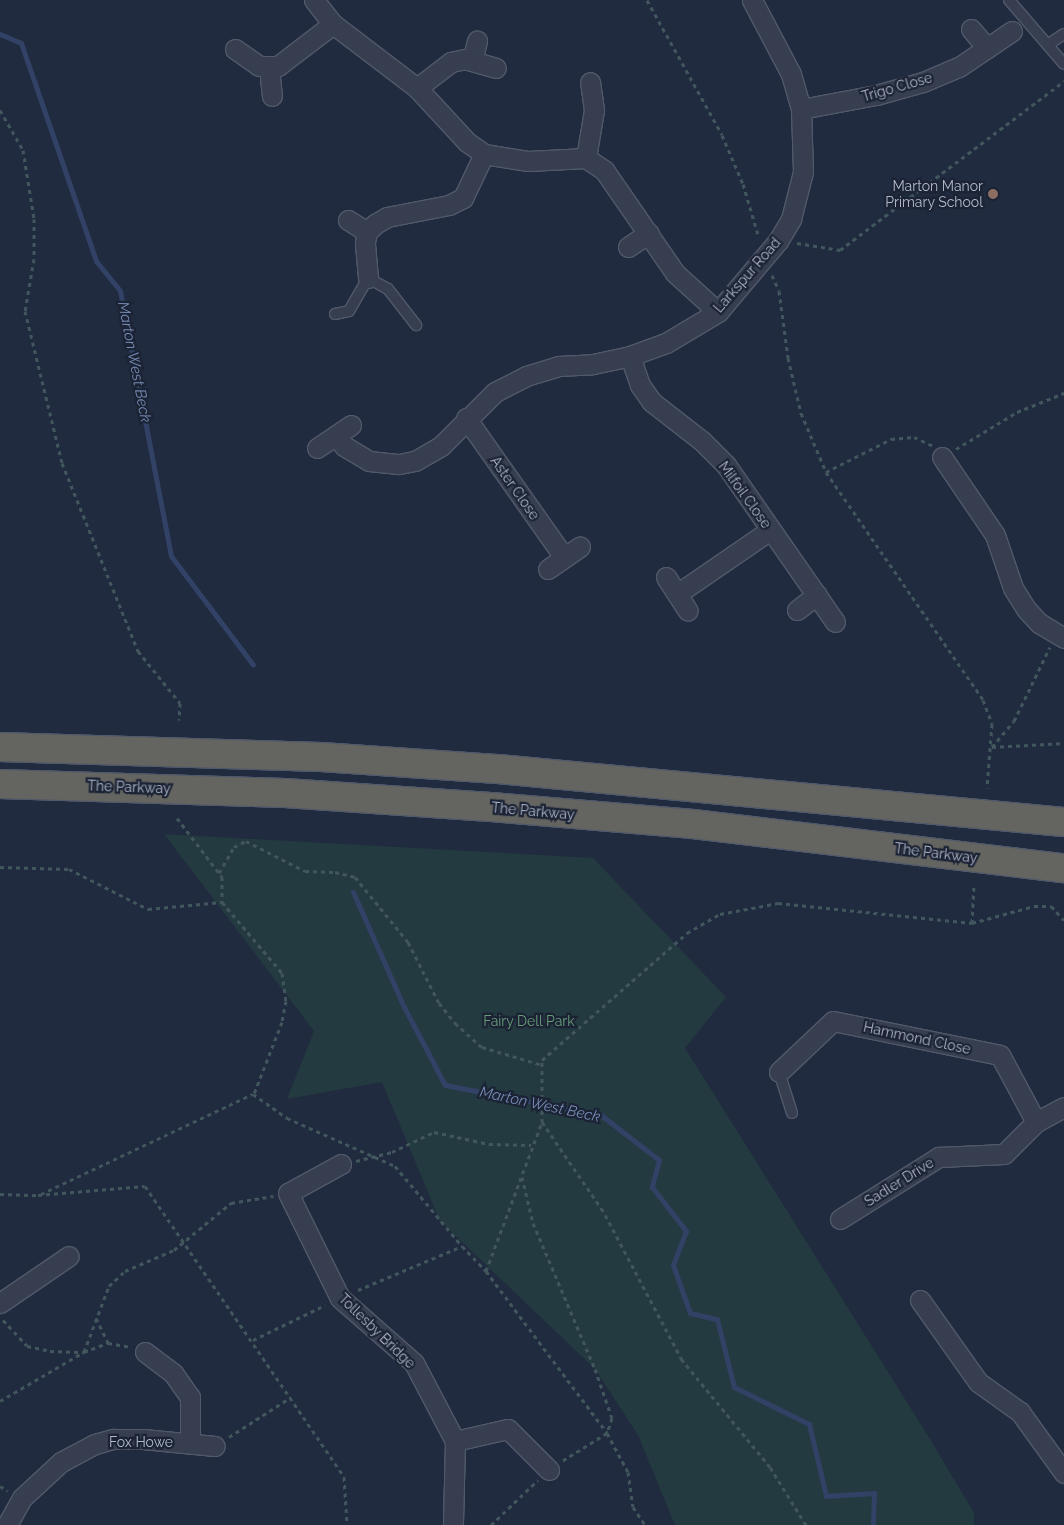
<!DOCTYPE html>
<style>
body{margin:0}
#map{position:relative;width:1064px;height:1525px;overflow:hidden;background:#212b3f;font-family:Raleway,sans-serif}
div>[style]{position:absolute}
.green>*{inset:0;background:#233a40}
.stream>*{height:5px;margin:-2.5px;padding:0 2.5px;transform-origin:2.5px;border-radius:2.5px;background:#324266}
.path>*{height:3px;margin-top:-1.5px;transform-origin:0;background:repeating-linear-gradient(90deg,#41575d 0 4px,transparent 0 8px)}
.roads{filter:drop-shadow(1px 0 #51596a) drop-shadow(-1px 0 #51596a) drop-shadow(0 1px #51596a) drop-shadow(0 -1px #51596a)}
.service>*{height:10px;margin:-5px;padding:0 5px;transform-origin:5px;border-radius:5px;background:#363e4f}
.minor>*{height:19px;margin:-9.5px;padding:0 9.5px;transform-origin:9.5px;border-radius:9.5px;background:#363e4f}
.trunk>*{height:28px;margin:-14px;padding:0 14px;transform-origin:14px;border-radius:14px;background:#646460}
.dots>*{width:14px;height:14px;translate:-50% -50%;box-sizing:border-box;border:2px solid #1b2334;border-radius:50%}
span{translate:-50% -50%;white-space:nowrap;text-align:center;line-height:1.15;-webkit-text-stroke:4.5px #1b2334;paint-order:stroke}
.street-label{font-size:14px;color:#b1b9ca}
.poi-label{font-size:14px;color:#b1b9ca}
.right{translate:-100% -50%;text-align:right}
.park-label{font-size:14px;color:#669d78}
.water-label{font-size:15px;color:#768bb4;font-style:italic}
</style>
<div id="map">
<div class="green">
<div style="clip-path:polygon(164px 834px,593px 858px,726px 997px,685px 1048px,930px 1439px,974px 1513px,974px 1525px,675px 1525px,638px 1435px,595px 1369px,440px 1221px,382px 1082px,287px 1099px,314px 1031px)"></div>
</div>
<div class="stream">
<div style="left:0;top:34px;width:23px;rotate:23deg"></div>
<div style="left:21px;top:43px;width:231px;rotate:71deg"></div>
<div style="left:96px;top:261px;width:38px;rotate:51deg"></div>
<div style="left:120px;top:291px;width:270px;rotate:79.1deg"></div>
<div style="left:171px;top:556px;width:136px;rotate:53deg"></div>
<div style="left:353px;top:892px;width:126px;rotate:66.1deg"></div>
<div style="left:404px;top:1007px;width:88px;rotate:62.3deg"></div>
<div style="left:445px;top:1085px;width:159px;rotate:10.9deg"></div>
<div style="left:601px;top:1115px;width:73px;rotate:37.8deg"></div>
<div style="left:659px;top:1160px;width:28px;rotate:105deg"></div>
<div style="left:652px;top:1187px;width:56px;rotate:52.3deg"></div>
<div style="left:686px;top:1231px;width:36px;rotate:111deg"></div>
<div style="left:673px;top:1265px;width:51px;rotate:70.5deg"></div>
<div style="left:690px;top:1313px;width:28px;rotate:13deg"></div>
<div style="left:717px;top:1319px;width:70px;rotate:76deg"></div>
<div style="left:734px;top:1387px;width:84px;rotate:26.3deg"></div>
<div style="left:809px;top:1424px;width:74px;rotate:76.7deg"></div>
<div style="left:826px;top:1496px;width:48px;rotate:-3.6deg"></div>
<div style="left:874px;top:1493px;width:32px;rotate:92deg"></div>
</div>
<div class="path">
<div style="left:647px;top:0;width:154px;rotate:60.9deg"></div>
<div style="left:722px;top:135px;width:53px;rotate:66.8deg"></div>
<div style="left:743px;top:184px;width:56px;rotate:73.5deg"></div>
<div style="left:0;top:110px;width:46px;rotate:60.1deg"></div>
<div style="left:23px;top:150px;width:70px;rotate:80.9deg"></div>
<div style="left:34px;top:219px;width:40px;rotate:90deg"></div>
<div style="left:34px;top:259px;width:53px;rotate:99.8deg"></div>
<div style="left:25px;top:311px;width:156px;rotate:76.3deg"></div>
<div style="left:62px;top:463px;width:203px;rotate:68deg"></div>
<div style="left:138px;top:651px;width:67px;rotate:51.1deg"></div>
<div style="left:180px;top:703px;width:17px;rotate:93deg"></div>
<div style="left:797px;top:243px;width:44px;rotate:9.2deg"></div>
<div style="left:840px;top:250px;width:281px;rotate:-37deg"></div>
<div style="left:772px;top:275px;width:17px;rotate:66deg"></div>
<div style="left:779px;top:291px;width:68px;rotate:82.3deg"></div>
<div style="left:788px;top:358px;width:57px;rotate:76.7deg"></div>
<div style="left:801px;top:413px;width:64px;rotate:67deg"></div>
<div style="left:826px;top:472px;width:277px;rotate:55.4deg"></div>
<div style="left:983px;top:700px;width:26px;rotate:69deg"></div>
<div style="left:992px;top:724px;width:64px;rotate:94.5deg"></div>
<div style="left:956px;top:449px;width:71px;rotate:-31.2deg"></div>
<div style="left:1017px;top:412px;width:51px;rotate:-22deg"></div>
<div style="left:826px;top:472px;width:73px;rotate:-26.9deg"></div>
<div style="left:891px;top:439px;width:23px;rotate:-5deg"></div>
<div style="left:914px;top:437px;width:21px;rotate:25deg"></div>
<div style="left:992px;top:747px;width:34px;rotate:-50deg"></div>
<div style="left:1014px;top:721px;width:82px;rotate:-64.1deg"></div>
<div style="left:992px;top:747px;width:72px;rotate:-3.2deg"></div>
<div style="left:177px;top:818px;width:74px;rotate:52.7deg"></div>
<div style="left:222px;top:877px;width:25px;rotate:90deg"></div>
<div style="left:222px;top:902px;width:93px;rotate:49.8deg"></div>
<div style="left:282px;top:973px;width:28px;rotate:82deg"></div>
<div style="left:286px;top:1001px;width:21px;rotate:101deg"></div>
<div style="left:282px;top:1022px;width:77px;rotate:111.3deg"></div>
<div style="left:0;top:867px;width:69px;rotate:1.7deg"></div>
<div style="left:69px;top:869px;width:89px;rotate:26.9deg"></div>
<div style="left:148px;top:909px;width:74px;rotate:-5.4deg"></div>
<div style="left:219px;top:873px;width:30px;rotate:-60deg"></div>
<div style="left:234px;top:847px;width:13px;rotate:-27deg"></div>
<div style="left:246px;top:841px;width:66px;rotate:27deg"></div>
<div style="left:305px;top:871px;width:30px;rotate:2deg"></div>
<div style="left:335px;top:872px;width:21px;rotate:14deg"></div>
<div style="left:355px;top:877px;width:84px;rotate:50.8deg"></div>
<div style="left:408px;top:942px;width:68px;rotate:63.1deg"></div>
<div style="left:439px;top:1003px;width:26px;rotate:51deg"></div>
<div style="left:455px;top:1023px;width:36px;rotate:42deg"></div>
<div style="left:482px;top:1047px;width:63px;rotate:16.7deg"></div>
<div style="left:972px;top:923px;width:36px;rotate:-87deg"></div>
<div style="left:356px;top:1161px;width:37px;rotate:-14deg"></div>
<div style="left:392px;top:1152px;width:47px;rotate:-25.5deg"></div>
<div style="left:434px;top:1132px;width:56px;rotate:12.3deg"></div>
<div style="left:489px;top:1144px;width:42px;rotate:1.4deg"></div>
<div style="left:522px;top:1177px;width:47px;rotate:76.6deg"></div>
<div style="left:533px;top:1223px;width:159px;rotate:67deg"></div>
<div style="left:595px;top:1369px;width:52px;rotate:70.9deg"></div>
<div style="left:612px;top:1418px;width:16px;rotate:108deg"></div>
<div style="left:607px;top:1433px;width:53px;rotate:148.1deg"></div>
<div style="left:0;top:1194px;width:38px;rotate:2deg"></div>
<div style="left:38px;top:1195px;width:107px;rotate:-4.8deg"></div>
<div style="left:145px;top:1186px;width:353px;rotate:55.6deg"></div>
<div style="left:344px;top:1477px;width:48px;rotate:86.4deg"></div>
<div style="left:41px;top:1194px;width:234px;rotate:-25.3deg"></div>
<div style="left:253px;top:1094px;width:42px;rotate:35.2deg"></div>
<div style="left:287px;top:1118px;width:118px;rotate:24deg"></div>
<div style="left:395px;top:1166px;width:104px;rotate:50.1deg"></div>
<div style="left:486px;top:1271px;width:159px;rotate:-69.4deg"></div>
<div style="left:358px;top:1290px;width:113px;rotate:-22.9deg"></div>
<div style="left:462px;top:1246px;width:35px;rotate:46deg"></div>
<div style="left:486px;top:1271px;width:202px;rotate:53.2deg"></div>
<div style="left:607px;top:1433px;width:44px;rotate:61.7deg"></div>
<div style="left:628px;top:1472px;width:35px;rotate:82deg"></div>
<div style="left:633px;top:1507px;width:22px;rotate:56deg"></div>
<div style="left:96px;top:1318px;width:28px;rotate:64deg"></div>
<div style="left:3px;top:1320px;width:35px;rotate:47deg"></div>
<div style="left:27px;top:1346px;width:24px;rotate:12deg"></div>
<div style="left:50px;top:1351px;width:34px;rotate:2deg"></div>
<div style="left:84px;top:1352px;width:26px;rotate:-21deg"></div>
<div style="left:108px;top:1343px;width:22px;rotate:10deg"></div>
<div style="left:253px;top:1340px;width:80px;rotate:-25.9deg"></div>
<div style="left:0;top:1401px;width:97px;rotate:-30.3deg"></div>
<div style="left:84px;top:1352px;width:71px;rotate:-69.3deg"></div>
<div style="left:109px;top:1286px;width:22px;rotate:-43deg"></div>
<div style="left:125px;top:1271px;width:53px;rotate:-23.2deg"></div>
<div style="left:174px;top:1250px;width:74px;rotate:-39.5deg"></div>
<div style="left:231px;top:1203px;width:43px;rotate:-9.5deg"></div>
<div style="left:229px;top:1437px;width:74px;rotate:-32.8deg"></div>
<div style="left:0;top:1486px;width:9px;rotate:32deg"></div>
<div style="left:491px;top:1525px;width:65px;rotate:-43.8deg"></div>
<div style="left:806px;top:1525px;width:68px;rotate:-121.8deg"></div>
<div style="left:770px;top:1467px;width:139px;rotate:-129.4deg"></div>
<div style="left:682px;top:1360px;width:169px;rotate:-117.9deg"></div>
<div style="left:603px;top:1211px;width:108px;rotate:-124.4deg"></div>
<div style="left:542px;top:1122px;width:62px;rotate:-90deg"></div>
<div style="left:542px;top:1060px;width:193px;rotate:-41.2deg"></div>
<div style="left:687px;top:933px;width:38px;rotate:-30deg"></div>
<div style="left:720px;top:914px;width:59px;rotate:-10.7deg"></div>
<div style="left:778px;top:903px;width:195px;rotate:5.9deg"></div>
<div style="left:972px;top:923px;width:64px;rotate:-15.3deg"></div>
<div style="left:1034px;top:906px;width:17px"></div>
<div style="left:1051px;top:906px;width:19px;rotate:47deg"></div>
</div>
<div class="roads">
<div class="service">
<div style="left:1009px;top:0;width:84px;rotate:49.3deg"></div>
<div style="left:1049px;top:44px;width:18px;rotate:-34deg"></div>
<div style="left:335px;top:314px;width:14px;rotate:-12deg"></div>
<div style="left:349px;top:311px;width:38px;rotate:-60deg"></div>
<div style="left:368px;top:278px;width:23px;rotate:29deg"></div>
<div style="left:388px;top:289px;width:46px;rotate:52.1deg"></div>
<div style="left:779px;top:1072px;width:43px;rotate:72.4deg"></div>
</div>
<div class="minor">
<div style="left:314px;top:0;width:31px;rotate:52deg"></div>
<div style="left:333px;top:24px;width:106px;rotate:37.3deg"></div>
<div style="left:417px;top:88px;width:74px;rotate:47.2deg"></div>
<div style="left:467px;top:142px;width:21px;rotate:35deg"></div>
<div style="left:484px;top:154px;width:45px;rotate:9deg"></div>
<div style="left:528px;top:161px;width:58px;rotate:-3deg"></div>
<div style="left:586px;top:158px;width:22px;rotate:34deg"></div>
<div style="left:604px;top:170px;width:125px;rotate:55.4deg"></div>
<div style="left:675px;top:273px;width:58px;rotate:42.2deg"></div>
<div style="left:971px;top:29px;width:25px;rotate:50deg"></div>
<div style="left:235px;top:49px;width:29px;rotate:35deg"></div>
<div style="left:259px;top:66px;width:19px"></div>
<div style="left:278px;top:66px;width:69px;rotate:-37.4deg"></div>
<div style="left:472px;top:61px;width:21px;rotate:-76deg"></div>
<div style="left:269px;top:68px;width:28px;rotate:84deg"></div>
<div style="left:417px;top:88px;width:43px;rotate:-37.4deg"></div>
<div style="left:451px;top:62px;width:14px;rotate:-12deg"></div>
<div style="left:465px;top:59px;width:32px;rotate:16deg"></div>
<div style="left:801px;top:109px;width:76px;rotate:-10.6deg"></div>
<div style="left:876px;top:95px;width:49px;rotate:-15.5deg"></div>
<div style="left:923px;top:82px;width:39px;rotate:-23deg"></div>
<div style="left:959px;top:67px;width:64px;rotate:-34.2deg"></div>
<div style="left:586px;top:158px;width:49px;rotate:-80.5deg"></div>
<div style="left:594px;top:110px;width:28px;rotate:-98deg"></div>
<div style="left:348px;top:220px;width:22px;rotate:32deg"></div>
<div style="left:628px;top:247px;width:25px;rotate:-34deg"></div>
<div style="left:368px;top:278px;width:36px;rotate:-95deg"></div>
<div style="left:365px;top:242px;width:10px;rotate:-79deg"></div>
<div style="left:367px;top:232px;width:11px;rotate:-45deg"></div>
<div style="left:375px;top:224px;width:14px;rotate:-30deg"></div>
<div style="left:387px;top:217px;width:63px;rotate:-11deg"></div>
<div style="left:449px;top:205px;width:16px;rotate:-27deg"></div>
<div style="left:463px;top:198px;width:49px;rotate:-64.5deg"></div>
<div style="left:630px;top:356px;width:31px;rotate:71deg"></div>
<div style="left:640px;top:385px;width:21px;rotate:55deg"></div>
<div style="left:652px;top:402px;width:63px;rotate:38deg"></div>
<div style="left:702px;top:441px;width:34px;rotate:45deg"></div>
<div style="left:726px;top:465px;width:191px;rotate:55.2deg"></div>
<div style="left:466px;top:418px;width:170px;rotate:54.8deg"></div>
<div style="left:337px;top:436px;width:12px;rotate:55deg"></div>
<div style="left:344px;top:446px;width:29px;rotate:31deg"></div>
<div style="left:369px;top:461px;width:30px;rotate:6deg"></div>
<div style="left:399px;top:464px;width:16px;rotate:-11deg"></div>
<div style="left:415px;top:461px;width:30px;rotate:-30deg"></div>
<div style="left:441px;top:446px;width:76px;rotate:-45deg"></div>
<div style="left:495px;top:392px;width:35px;rotate:-27deg"></div>
<div style="left:526px;top:376px;width:34px;rotate:-17deg"></div>
<div style="left:558px;top:366px;width:35px;rotate:-3deg"></div>
<div style="left:593px;top:364px;width:38px;rotate:-12deg"></div>
<div style="left:630px;top:356px;width:38px;rotate:-20deg"></div>
<div style="left:666px;top:343px;width:61px;rotate:-30.8deg"></div>
<div style="left:718px;top:312px;width:93px;rotate:-49.8deg"></div>
<div style="left:778px;top:241px;width:26px;rotate:-59deg"></div>
<div style="left:791px;top:219px;width:49px;rotate:-75.7deg"></div>
<div style="left:803px;top:172px;width:63px;rotate:-91.8deg"></div>
<div style="left:801px;top:109px;width:36px;rotate:-106deg"></div>
<div style="left:791px;top:74px;width:84px;rotate:-117.8deg"></div>
<div style="left:317px;top:448px;width:41px;rotate:-34.1deg"></div>
<div style="left:942px;top:457px;width:94px;rotate:55.8deg"></div>
<div style="left:995px;top:535px;width:56px;rotate:71.2deg"></div>
<div style="left:1013px;top:588px;width:26px;rotate:58deg"></div>
<div style="left:1027px;top:610px;width:18px;rotate:47deg"></div>
<div style="left:1039px;top:623px;width:29px;rotate:31deg"></div>
<div style="left:548px;top:569px;width:39px;rotate:-35deg"></div>
<div style="left:666px;top:577px;width:40px;rotate:57.1deg"></div>
<div style="left:677px;top:594px;width:113px;rotate:-34.5deg"></div>
<div style="left:797px;top:610px;width:25px;rotate:-37deg"></div>
<div style="left:779px;top:1072px;width:74px;rotate:-43.4deg"></div>
<div style="left:833px;top:1021px;width:170px;rotate:11.5deg"></div>
<div style="left:1000px;top:1055px;width:76px;rotate:61.8deg"></div>
<div style="left:341px;top:1164px;width:60px;rotate:151.3deg"></div>
<div style="left:288px;top:1193px;width:117px;rotate:63.7deg"></div>
<div style="left:340px;top:1298px;width:98px;rotate:41.3deg"></div>
<div style="left:414px;top:1363px;width:88px;rotate:62.3deg"></div>
<div style="left:455px;top:1441px;width:84px;rotate:91.4deg"></div>
<div style="left:840px;top:1219px;width:117px;rotate:-32.1deg"></div>
<div style="left:939px;top:1157px;width:65px;rotate:-2.6deg"></div>
<div style="left:1004px;top:1154px;width:45px;rotate:-45deg"></div>
<div style="left:1036px;top:1122px;width:32px;rotate:-28deg"></div>
<div style="left:920px;top:1300px;width:100px;rotate:54.7deg"></div>
<div style="left:978px;top:1382px;width:52px;rotate:35.5deg"></div>
<div style="left:1020px;top:1412px;width:75px;rotate:54.2deg"></div>
<div style="left:0;top:1303px;width:83px;rotate:-34.3deg"></div>
<div style="left:145px;top:1352px;width:35px;rotate:37deg"></div>
<div style="left:173px;top:1373px;width:29px;rotate:55deg"></div>
<div style="left:190px;top:1397px;width:45px;rotate:90deg"></div>
<div style="left:455px;top:1441px;width:54px;rotate:-12.8deg"></div>
<div style="left:508px;top:1429px;width:58px;rotate:45deg"></div>
<div style="left:7px;top:1525px;width:31px;rotate:-61deg"></div>
<div style="left:22px;top:1498px;width:53px;rotate:-42.7deg"></div>
<div style="left:61px;top:1462px;width:38px;rotate:-28deg"></div>
<div style="left:95px;top:1444px;width:19px;rotate:-16deg"></div>
<div style="left:113px;top:1439px;width:30px"></div>
<div style="left:143px;top:1439px;width:72px;rotate:5.6deg"></div>
</div>
<div class="trunk">
<div style="left:0;top:747px;width:321px;rotate:1.8deg"></div>
<div style="left:321px;top:757px;width:177px;rotate:3.9deg"></div>
<div style="left:498px;top:769px;width:568px;rotate:5.35deg"></div>
<div style="left:0;top:784px;width:285px;rotate:1.8deg"></div>
<div style="left:285px;top:793px;width:206px;rotate:3.9deg"></div>
<div style="left:491px;top:807px;width:203px;rotate:4.8deg"></div>
<div style="left:693px;top:824px;width:374px;rotate:6.8deg"></div>
</div>
</div>
<div class="dots">
<div style="left:993px;top:194px;background:#8d6e63"></div>
</div>
<div class="street-label">
<span style="left:897px;top:87px;rotate:-16deg">Trigo Close</span>
<span style="left:747px;top:275px;rotate:-49deg">Larkspur Road</span>
<span style="left:515px;top:488px;rotate:55deg">Aster Close</span>
<span style="left:745px;top:495px;rotate:54deg">Milfoil Close</span>
<span style="left:129px;top:787px;rotate:2deg">The Parkway</span>
<span style="left:533px;top:811px;rotate:5deg">The Parkway</span>
<span style="left:936px;top:853px;rotate:7deg">The Parkway</span>
<span style="left:917px;top:1038px;rotate:12deg">Hammond Close</span>
<span style="left:899px;top:1182px;rotate:-32deg">Sadler Drive</span>
<span style="left:377px;top:1331px;rotate:44deg">Tollesby Bridge</span>
<span style="left:141px;top:1442px">Fox Howe</span>
</div>
<div class="poi-label">
<span class="right" style="left:983px;top:194px">Marton Manor<br>Primary School</span>
</div>
<div class="park-label">
<span style="left:529px;top:1021px">Fairy Dell Park</span>
</div>
<div class="water-label">
<span style="left:134px;top:362px;rotate:79deg">Marton West Beck</span>
<span style="left:540px;top:1105px;rotate:12deg">Marton West Beck</span>
</div>
</div>
